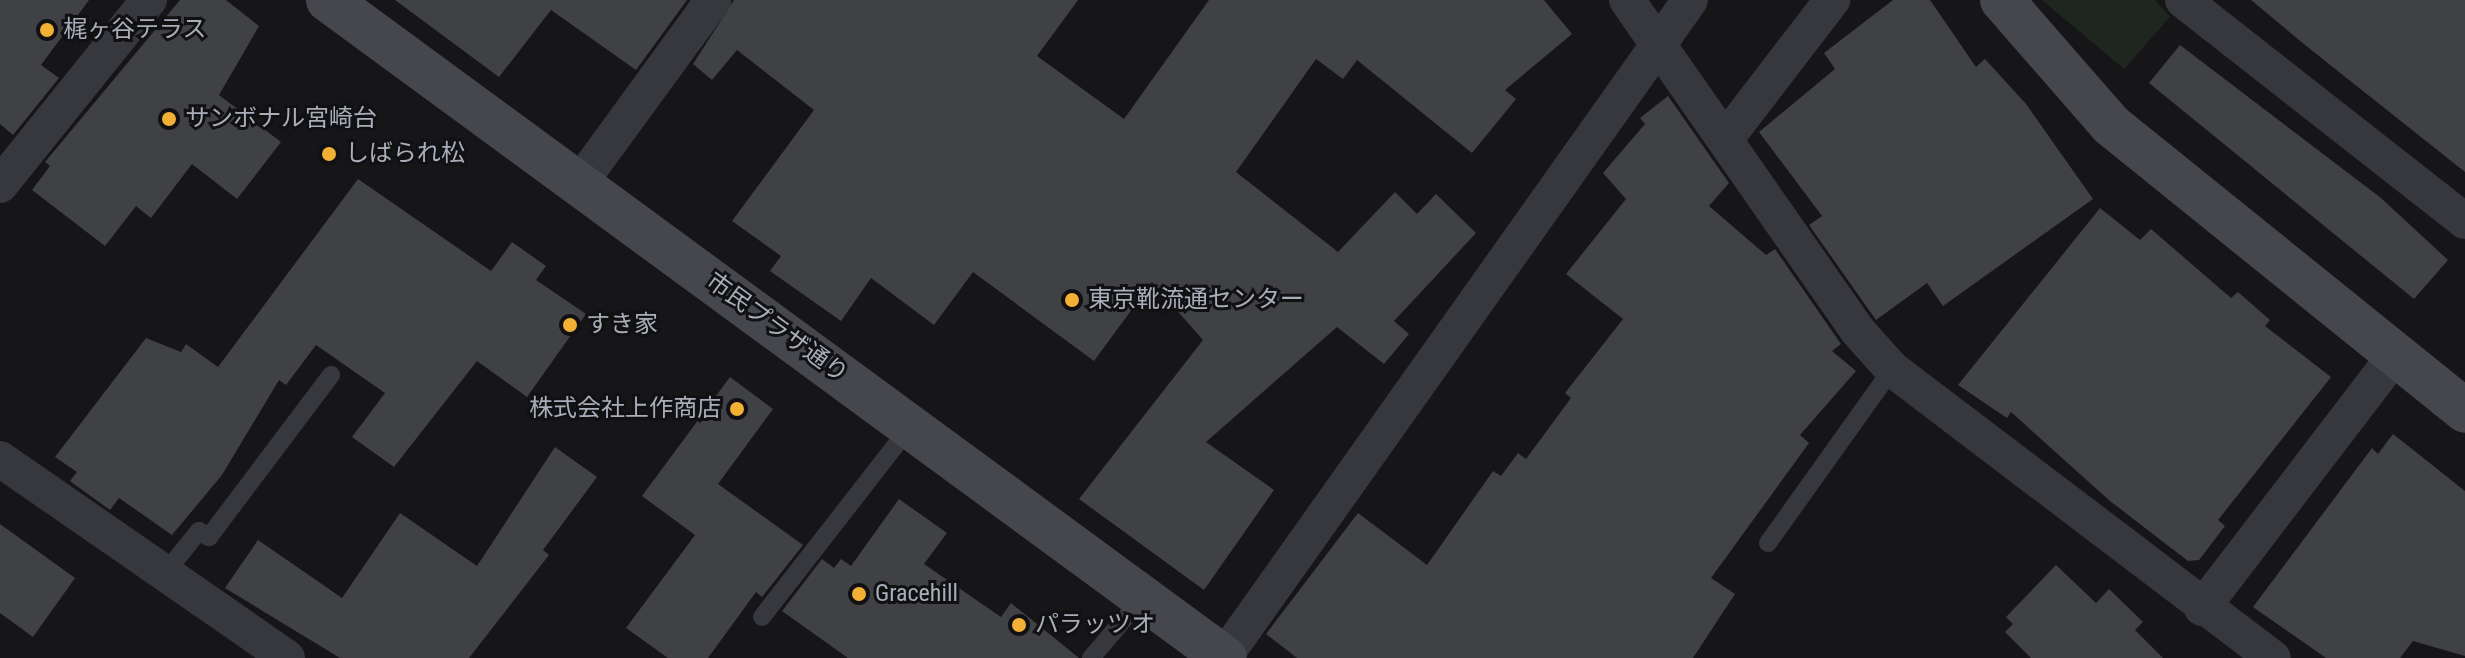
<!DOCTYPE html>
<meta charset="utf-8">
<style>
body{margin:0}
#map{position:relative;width:2465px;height:658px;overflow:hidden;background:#161618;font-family:"Roboto Condensed","Noto Sans JP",sans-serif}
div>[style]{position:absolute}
.green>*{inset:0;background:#1e261f}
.building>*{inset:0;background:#404145}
.lane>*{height:18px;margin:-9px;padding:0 9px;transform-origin:9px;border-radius:9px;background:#37383d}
.street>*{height:36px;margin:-18px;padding:0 18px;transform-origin:18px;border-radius:18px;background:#37383d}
.secondary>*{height:44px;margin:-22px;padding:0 22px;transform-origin:22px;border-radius:22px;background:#45474d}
.dots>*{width:22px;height:22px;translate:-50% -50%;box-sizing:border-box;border:4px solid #111113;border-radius:50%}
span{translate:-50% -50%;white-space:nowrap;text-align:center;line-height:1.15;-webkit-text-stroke:6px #111113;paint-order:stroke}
.poi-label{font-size:24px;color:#a8adb8}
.left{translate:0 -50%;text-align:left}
.right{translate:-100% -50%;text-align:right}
.street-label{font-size:24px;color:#a8adb8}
</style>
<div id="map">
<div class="green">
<div style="clip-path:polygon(2042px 0,2155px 0,2170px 17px,2124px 69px)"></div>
</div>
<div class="building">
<div style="clip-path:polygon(0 0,89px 0,41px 65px,59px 78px,13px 135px,0 124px)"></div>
<div style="clip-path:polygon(180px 0,226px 0,259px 26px,219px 95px,281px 142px,237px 199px,192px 164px,151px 218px,136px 206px,105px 246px,32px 190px,50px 166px,45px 162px)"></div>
<div style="clip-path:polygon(395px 0,687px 0,636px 70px,551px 10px,499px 77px)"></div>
<div style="clip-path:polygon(734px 0,1078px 0,1037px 56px,1124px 119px,1209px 0,1544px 0,1572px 34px,1505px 90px,1516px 99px,1472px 153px,1357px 60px,1343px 79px,1316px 59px,1236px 172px,1338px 252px,1395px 192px,1417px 214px,1436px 194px,1476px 233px,1394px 321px,1409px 334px,1384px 364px,1337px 327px,1206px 442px,1274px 490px,1204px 590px,1079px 499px,1203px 340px,1152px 282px,1094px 361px,973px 272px,934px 325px,871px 278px,841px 321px,770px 271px,781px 256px,732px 221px,814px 110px,737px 50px,712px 80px,693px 64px)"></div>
<div style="clip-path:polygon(1893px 0,1930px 0,1976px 67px,1985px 59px,2026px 104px,2093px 199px,1943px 306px,1927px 283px,1876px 320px,1809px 225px,1822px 216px,1759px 132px,1835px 69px,1824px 53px)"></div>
<div style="clip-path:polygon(2251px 0,2465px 0,2465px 172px,2305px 45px)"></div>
<div style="clip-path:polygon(2180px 45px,2381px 198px,2448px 260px,2414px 299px,2149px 83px)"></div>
<div style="clip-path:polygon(1668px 96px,1729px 183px,1709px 206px,1766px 255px,1775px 249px,1841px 344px,1832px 351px,1856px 371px,1800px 435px,1809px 443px,1711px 578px,1735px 594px,1693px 658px,1297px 658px,1266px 634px,1358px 513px,1427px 565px,1493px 471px,1501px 476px,1518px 453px,1526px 459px,1571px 398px,1565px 393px,1623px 319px,1566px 274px,1626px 199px,1603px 173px,1645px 124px,1640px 118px)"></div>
<div style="clip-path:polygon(358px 179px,491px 271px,512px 242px,546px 266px,536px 280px,586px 314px,527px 397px,477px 361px,394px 467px,352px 437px,385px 393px,316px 345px,286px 385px,279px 380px,222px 475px,172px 535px,119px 498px,110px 510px,70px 481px,77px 472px,55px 457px,146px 338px,181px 352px,186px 344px,218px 367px)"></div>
<div style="clip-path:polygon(2100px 208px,2140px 240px,2151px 229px,2231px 298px,2238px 292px,2270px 320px,2265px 326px,2331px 377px,2218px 520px,2225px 526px,2199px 560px,2188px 561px,2110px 501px,2011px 412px,2007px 418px,1958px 385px)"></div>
<div style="clip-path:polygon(730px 377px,773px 409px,718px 484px,803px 545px,762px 597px,756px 592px,708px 658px,668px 658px,626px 628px,695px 535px,642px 496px)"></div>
<div style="clip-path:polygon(2393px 434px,2465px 491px,2465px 656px,2413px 641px,2400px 658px,2326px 658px,2253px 607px,2372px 448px,2378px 454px)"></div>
<div style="clip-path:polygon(555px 447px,597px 477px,543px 550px,549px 555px,469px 658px,340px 658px,225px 588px,258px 540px,342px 598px,400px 513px,477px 566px)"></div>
<div style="clip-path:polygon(899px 499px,947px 533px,924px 564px,1001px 617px,1011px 603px,1079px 658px,848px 658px,782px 611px,822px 559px,834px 568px,841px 559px,851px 566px)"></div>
<div style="clip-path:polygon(0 524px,75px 578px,33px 637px,0 613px)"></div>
<div style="clip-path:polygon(2056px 565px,2096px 603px,2109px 589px,2143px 622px,2135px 630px,2163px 658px,2031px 658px,2005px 632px,2013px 624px,2006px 617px)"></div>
</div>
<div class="lane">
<div style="left:1768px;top:543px;width:214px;rotate:-54.5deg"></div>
<div style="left:165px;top:573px;width:54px;rotate:-51deg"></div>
<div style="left:199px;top:531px;width:12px;rotate:31deg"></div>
<div style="left:209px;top:537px;width:203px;rotate:-53deg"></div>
<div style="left:762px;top:617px;width:241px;rotate:-52.1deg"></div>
<div style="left:1091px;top:658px;width:79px;rotate:-49.6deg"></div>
</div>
<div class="street">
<div style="left:1627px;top:0;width:402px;rotate:55.1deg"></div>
<div style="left:1857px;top:330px;width:52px;rotate:48.1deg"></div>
<div style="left:1892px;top:369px;width:478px;rotate:37.2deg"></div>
<div style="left:2183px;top:0;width:358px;rotate:38.1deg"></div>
<div style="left:1727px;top:137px;width:173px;rotate:-52.5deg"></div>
<div style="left:579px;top:184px;width:228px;rotate:-53.9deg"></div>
<div style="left:0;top:185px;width:238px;rotate:-51.2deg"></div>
<div style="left:0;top:459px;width:349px;rotate:34.7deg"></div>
<div style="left:2202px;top:608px;width:317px;rotate:-52.6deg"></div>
<div style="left:1224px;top:657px;width:805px;rotate:-54.65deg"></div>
</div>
<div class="secondary">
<div style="left:328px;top:0;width:1112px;rotate:36.26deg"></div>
<div style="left:2002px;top:0;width:166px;rotate:48.9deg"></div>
<div style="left:2111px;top:125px;width:455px;rotate:38.9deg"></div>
</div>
<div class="dots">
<div style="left:47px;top:30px;background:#f2b134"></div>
<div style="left:169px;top:119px;background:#f2b134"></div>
<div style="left:329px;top:154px;background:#f2b134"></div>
<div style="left:1072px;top:300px;background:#f2b134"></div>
<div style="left:570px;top:325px;background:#f2b134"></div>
<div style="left:737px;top:409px;background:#f2b134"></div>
<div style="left:859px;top:594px;background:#f2b134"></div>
<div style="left:1019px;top:625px;background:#f2b134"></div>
</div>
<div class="poi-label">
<span class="left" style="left:63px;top:30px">梶ヶ谷テラス</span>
<span class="left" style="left:185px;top:119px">サンボナル宮崎台</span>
<span class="left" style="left:345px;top:154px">しばられ松</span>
<span class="left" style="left:1088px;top:300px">東京靴流通センター</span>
<span class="left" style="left:586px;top:325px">すき家</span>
<span class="right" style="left:721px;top:409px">株式会社上作商店</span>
<span class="left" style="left:875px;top:594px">Gracehill</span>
<span class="left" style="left:1035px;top:625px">パラッツオ</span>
</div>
<div class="street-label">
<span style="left:777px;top:328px;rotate:36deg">市民プラザ通り</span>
</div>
</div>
